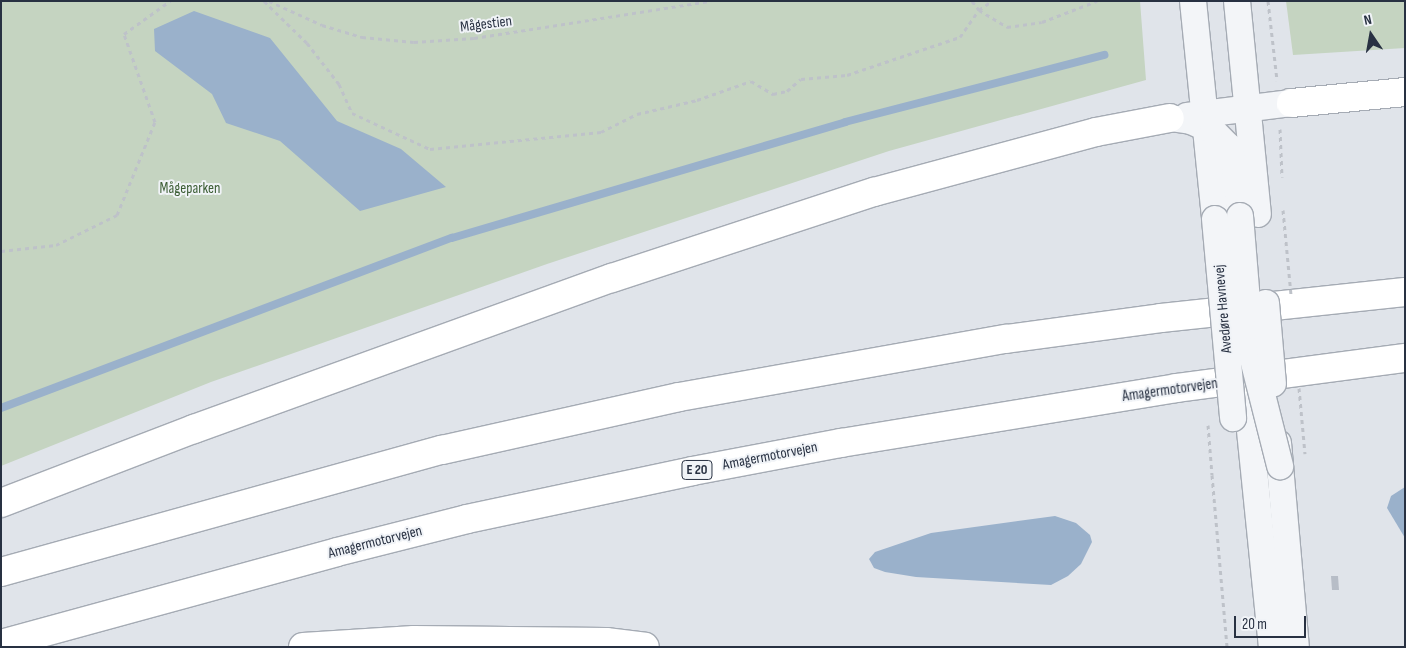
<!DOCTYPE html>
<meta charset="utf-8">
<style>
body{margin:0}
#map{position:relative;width:1406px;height:648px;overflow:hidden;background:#e0e4ea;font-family:"Sofia Sans Condensed",sans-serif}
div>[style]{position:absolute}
.green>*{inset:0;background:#c5d4c1}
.water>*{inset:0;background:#9ab1cb}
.stream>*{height:8px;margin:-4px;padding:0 4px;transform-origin:4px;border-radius:4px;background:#9ab1cb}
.building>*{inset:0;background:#b7bdc7}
.path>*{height:3px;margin-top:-1.5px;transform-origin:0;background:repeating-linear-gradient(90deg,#bec2c9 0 4px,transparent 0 8px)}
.roads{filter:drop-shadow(1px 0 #a5abb4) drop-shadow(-1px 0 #a5abb4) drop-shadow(0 1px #a5abb4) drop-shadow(0 -1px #a5abb4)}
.minor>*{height:26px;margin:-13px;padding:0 13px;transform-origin:13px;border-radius:13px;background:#f3f5f8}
.highway>*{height:28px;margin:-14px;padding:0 14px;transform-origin:14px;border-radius:14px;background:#fff}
.path-bridge>*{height:3px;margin-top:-1.5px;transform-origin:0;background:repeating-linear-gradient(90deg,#bec2c9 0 4px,transparent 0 8px)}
.bridges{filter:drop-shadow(1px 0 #a5abb4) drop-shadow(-1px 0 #a5abb4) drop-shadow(0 1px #a5abb4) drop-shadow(0 -1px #a5abb4)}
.minor-bridge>*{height:26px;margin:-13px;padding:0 13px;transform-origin:13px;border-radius:13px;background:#f3f5f8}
span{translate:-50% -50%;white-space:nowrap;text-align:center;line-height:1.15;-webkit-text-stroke:4px #f0f3f7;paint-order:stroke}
.shield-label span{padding:1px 4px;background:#f0f3f7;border:1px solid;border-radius:4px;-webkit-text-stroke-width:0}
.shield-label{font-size:14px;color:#283142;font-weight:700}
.street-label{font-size:15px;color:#283142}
.park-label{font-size:15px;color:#3c5e35}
.frame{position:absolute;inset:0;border:2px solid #283142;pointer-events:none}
.north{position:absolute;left:1346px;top:10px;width:50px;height:50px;-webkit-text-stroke:4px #f0f3f7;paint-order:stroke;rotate:348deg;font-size:14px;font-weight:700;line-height:20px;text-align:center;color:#283142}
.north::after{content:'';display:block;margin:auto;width:18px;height:22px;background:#283142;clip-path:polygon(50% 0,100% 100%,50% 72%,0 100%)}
.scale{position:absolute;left:1234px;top:616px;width:72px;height:22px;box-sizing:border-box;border:2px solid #283142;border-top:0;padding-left:6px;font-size:15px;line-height:18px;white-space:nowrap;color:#283142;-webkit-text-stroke:4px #f0f3f7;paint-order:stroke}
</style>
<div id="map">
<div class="green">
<div style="clip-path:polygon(1px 1px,1140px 1px,1146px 80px,889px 151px,547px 264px,211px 382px,1px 466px)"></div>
<div style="clip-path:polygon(1286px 1px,1405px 1px,1405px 48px,1293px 55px)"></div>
</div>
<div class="water">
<div style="clip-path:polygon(194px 11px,270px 38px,337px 121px,401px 149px,446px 187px,360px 211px,280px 141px,226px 123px,212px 94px,155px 51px,154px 29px)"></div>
<div style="clip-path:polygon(1405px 487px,1405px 538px,1387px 508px,1391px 496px)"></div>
<div style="clip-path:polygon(1055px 516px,1076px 523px,1090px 535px,1092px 542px,1081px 564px,1068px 576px,1051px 585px,916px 577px,885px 572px,874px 568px,869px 559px,875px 552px,931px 533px)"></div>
</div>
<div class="stream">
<div style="left:1px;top:408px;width:482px;rotate:-20.7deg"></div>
<div style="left:452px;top:238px;width:410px;rotate:-16.4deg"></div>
<div style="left:845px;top:122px;width:268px;rotate:-14.5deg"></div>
</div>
<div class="building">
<div style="clip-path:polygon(1331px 576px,1338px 576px,1339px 590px,1332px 590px)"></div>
</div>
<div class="path">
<div style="left:264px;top:1px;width:60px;rotate:44.3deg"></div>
<div style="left:307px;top:43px;width:52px;rotate:52deg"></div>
<div style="left:339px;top:84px;width:32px;rotate:66deg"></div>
<div style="left:352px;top:113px;width:86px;rotate:24.8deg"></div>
<div style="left:430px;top:149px;width:172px;rotate:-5.7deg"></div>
<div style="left:601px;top:132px;width:40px;rotate:-26.6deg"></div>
<div style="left:637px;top:114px;width:62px;rotate:-13.1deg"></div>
<div style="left:697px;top:100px;width:57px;rotate:-19.4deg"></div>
<div style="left:751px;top:81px;width:26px;rotate:31deg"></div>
<div style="left:773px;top:94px;width:14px;rotate:-12deg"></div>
<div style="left:787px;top:91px;width:18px;rotate:-41deg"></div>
<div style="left:801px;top:79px;width:46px;rotate:-5deg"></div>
<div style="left:847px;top:75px;width:119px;rotate:-18.6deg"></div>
<div style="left:960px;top:37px;width:33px;rotate:-55deg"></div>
<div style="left:979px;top:10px;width:16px;rotate:-35deg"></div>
<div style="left:269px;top:1px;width:58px;rotate:24.4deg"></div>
<div style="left:322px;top:25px;width:42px;rotate:16.7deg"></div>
<div style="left:362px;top:37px;width:52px;rotate:5.5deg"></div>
<div style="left:414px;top:42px;width:60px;rotate:-3.8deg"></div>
<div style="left:474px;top:38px;width:240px;rotate:-8.9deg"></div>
<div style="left:972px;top:1px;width:11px;rotate:52deg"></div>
<div style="left:979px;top:10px;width:33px;rotate:31deg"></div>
<div style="left:1007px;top:27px;width:35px;rotate:-8deg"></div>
<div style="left:1042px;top:22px;width:59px;rotate:-20.9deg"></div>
<div style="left:1268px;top:1px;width:80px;rotate:83.5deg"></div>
<div style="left:1280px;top:129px;width:48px;rotate:87.6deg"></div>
<div style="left:1px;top:251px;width:55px;rotate:-6.2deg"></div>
<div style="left:56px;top:245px;width:68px;rotate:-26.2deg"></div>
<div style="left:117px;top:215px;width:100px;rotate:-67.8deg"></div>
<div style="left:155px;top:122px;width:93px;rotate:-109.4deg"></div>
<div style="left:124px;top:34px;width:57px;rotate:-35.7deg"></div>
<div style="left:1212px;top:475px;width:173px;rotate:85deg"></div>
</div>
<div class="roads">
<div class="minor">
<div style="left:1193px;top:1px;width:219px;rotate:84.2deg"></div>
<div style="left:1237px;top:1px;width:214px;rotate:84.4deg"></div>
<div style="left:1187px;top:116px;width:105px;rotate:-7.1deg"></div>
<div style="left:1170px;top:118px;width:21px;rotate:8deg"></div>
<div style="left:1191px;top:121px;width:24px;rotate:24deg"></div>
<div style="left:1213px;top:131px;width:21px;rotate:45deg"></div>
<div style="left:1228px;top:146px;width:23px;rotate:72deg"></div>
<div style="left:1235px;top:168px;width:44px;rotate:83.5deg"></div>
<div style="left:1230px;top:389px;width:37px;rotate:59deg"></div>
<div style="left:1249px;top:421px;width:227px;rotate:84.2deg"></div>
<div style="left:1278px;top:443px;width:205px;rotate:85deg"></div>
</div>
<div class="highway">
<div style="left:1291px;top:103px;width:115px;rotate:-5.5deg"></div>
<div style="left:1px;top:503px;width:207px;rotate:-21deg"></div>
<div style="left:194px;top:429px;width:444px;rotate:-19.9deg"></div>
<div style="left:612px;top:278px;width:276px;rotate:-18.2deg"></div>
<div style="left:874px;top:192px;width:230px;rotate:-15.1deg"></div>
<div style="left:1096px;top:132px;width:75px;rotate:-10.7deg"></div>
<div style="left:1px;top:572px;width:458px;rotate:-15.5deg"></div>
<div style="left:442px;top:450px;width:243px;rotate:-12.6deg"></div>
<div style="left:679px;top:397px;width:332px;rotate:-10.1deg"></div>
<div style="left:1006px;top:339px;width:156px;rotate:-7.7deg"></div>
<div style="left:1161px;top:318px;width:245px;rotate:-6.1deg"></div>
<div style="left:1px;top:644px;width:348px;rotate:-15.3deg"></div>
<div style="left:337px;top:552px;width:134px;rotate:-14.2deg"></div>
<div style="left:467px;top:519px;width:231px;rotate:-12deg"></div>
<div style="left:693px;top:471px;width:151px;rotate:-10.7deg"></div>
<div style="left:841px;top:443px;width:339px;rotate:-9.3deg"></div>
<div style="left:1176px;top:388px;width:231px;rotate:-7.5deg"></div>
<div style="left:303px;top:647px;width:111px;rotate:-3.6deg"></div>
<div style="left:414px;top:640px;width:192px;rotate:0.6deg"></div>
<div style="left:606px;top:642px;width:39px;rotate:7deg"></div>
</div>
</div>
<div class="path-bridge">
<div style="left:1283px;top:210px;width:85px;rotate:84.6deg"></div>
<div style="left:1299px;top:388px;width:66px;rotate:84.8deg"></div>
<div style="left:1208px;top:425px;width:50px;rotate:85.4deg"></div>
</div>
<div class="bridges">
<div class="minor-bridge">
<div style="left:1240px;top:216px;width:135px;rotate:85.3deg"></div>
<div style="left:1251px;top:351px;width:119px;rotate:75.8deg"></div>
<div style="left:1215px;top:219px;width:200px;rotate:84.8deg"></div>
<div style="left:1266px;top:303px;width:81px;rotate:85.1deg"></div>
</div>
</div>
<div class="shield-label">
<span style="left:697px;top:470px">E 20</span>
</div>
<div class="street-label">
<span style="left:486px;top:24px;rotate:-7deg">Mågestien</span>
<span style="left:1223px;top:309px;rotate:-95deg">Avedøre Havnevej</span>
<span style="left:1170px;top:390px;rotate:-8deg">Amagermotorvejen</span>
<span style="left:770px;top:456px;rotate:-11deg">Amagermotorvejen</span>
<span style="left:375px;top:542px;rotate:-14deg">Amagermotorvejen</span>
</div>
<div class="park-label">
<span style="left:190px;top:189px">Mågeparken</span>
</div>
<div class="frame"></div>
<div class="north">N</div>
<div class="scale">20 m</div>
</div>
